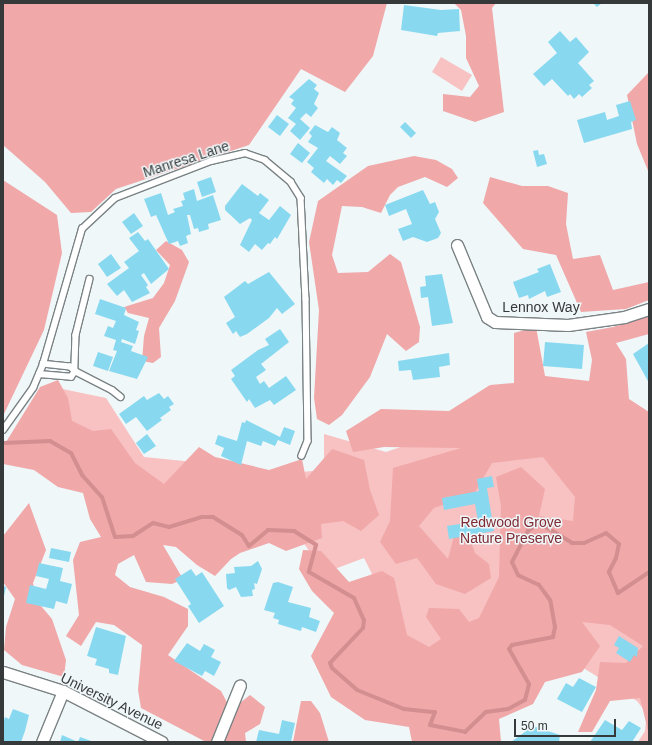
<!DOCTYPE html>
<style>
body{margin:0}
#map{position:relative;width:652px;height:745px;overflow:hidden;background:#eff7f9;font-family:Helvetica,sans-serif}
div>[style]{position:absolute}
.green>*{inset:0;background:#f8c1c2}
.forest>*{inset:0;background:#f0a8a9}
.stream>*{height:4px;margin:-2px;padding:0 2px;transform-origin:2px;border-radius:2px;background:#d38e8f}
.building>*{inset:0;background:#88d9f0}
.roads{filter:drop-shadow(1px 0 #7b8284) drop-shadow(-1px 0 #7b8284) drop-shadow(0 1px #7b8284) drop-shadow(0 -1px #7b8284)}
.lane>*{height:5.5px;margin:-2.75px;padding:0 2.75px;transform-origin:2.75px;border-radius:2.75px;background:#fff}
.street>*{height:11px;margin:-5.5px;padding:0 5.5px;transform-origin:5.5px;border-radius:5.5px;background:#fff}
span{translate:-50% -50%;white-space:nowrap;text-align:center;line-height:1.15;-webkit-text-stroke:3px #eff7f9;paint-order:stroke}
.street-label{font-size:14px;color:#363939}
.park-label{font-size:14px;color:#7e2a32}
.frame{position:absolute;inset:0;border:4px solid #363939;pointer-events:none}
.scale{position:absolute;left:514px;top:719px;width:102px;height:18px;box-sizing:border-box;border:2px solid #363939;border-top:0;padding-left:5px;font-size:12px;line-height:14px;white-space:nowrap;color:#363939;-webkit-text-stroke:3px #eff7f9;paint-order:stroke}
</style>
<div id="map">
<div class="green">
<div style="clip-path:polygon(441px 57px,472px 75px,462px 91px,432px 72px)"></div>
<div style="clip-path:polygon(48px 386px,106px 398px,144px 457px,234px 466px,268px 475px,324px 470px,324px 434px,386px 452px,497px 414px,649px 461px,649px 742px,638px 742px,645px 731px,646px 721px,645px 711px,637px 701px,541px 642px,428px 692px,364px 610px,372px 574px,364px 558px,324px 573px,303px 542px,190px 513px,76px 440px)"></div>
</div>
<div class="forest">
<div style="clip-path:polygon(3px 3px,387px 3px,373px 56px,345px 92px,301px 69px,249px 145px,116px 189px,91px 212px,71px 213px,45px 182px,3px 145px)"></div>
<div style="clip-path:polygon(454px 3px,496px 3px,492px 8px,504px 112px,475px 122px,443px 111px,443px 94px,470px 97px,479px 86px,466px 58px,466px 36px,461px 10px)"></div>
<div style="clip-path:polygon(649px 72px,649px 173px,637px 144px,627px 95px)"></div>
<div style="clip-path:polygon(414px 156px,436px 160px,452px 169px,458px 178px,447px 187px,425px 177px,398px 187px,390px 195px,381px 213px,362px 207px,342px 206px,332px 255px,338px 273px,368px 272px,390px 254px,401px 262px,420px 327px,419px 342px,406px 351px,387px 334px,370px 377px,342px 415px,329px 425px,317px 419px,314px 398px,319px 310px,309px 242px,318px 201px,368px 166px)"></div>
<div style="clip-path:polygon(490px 177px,522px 186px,548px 186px,568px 193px,566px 224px,573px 259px,600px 255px,613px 290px,649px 282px,649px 300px,626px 309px,581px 312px,556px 255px,523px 249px,483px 203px)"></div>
<div style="clip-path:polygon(3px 180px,57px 215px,62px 253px,44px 330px,3px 416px)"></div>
<div style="clip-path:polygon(166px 241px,182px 250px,189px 262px,175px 301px,159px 328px,161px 357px,153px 363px,142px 361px,144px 336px,149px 318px,128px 313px,124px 307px,153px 298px,164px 283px,170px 265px,156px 250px)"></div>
<div style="clip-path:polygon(649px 316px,649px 334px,616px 343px,626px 359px,629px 399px,649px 412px,649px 735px,640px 698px,610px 701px,592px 732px,578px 732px,596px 690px,600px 662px,626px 663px,643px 646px,610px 625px,582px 622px,600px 646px,582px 672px,545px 682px,533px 704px,499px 719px,501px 742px,412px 742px,409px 727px,365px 720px,331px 697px,311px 656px,334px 613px,312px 591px,299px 569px,303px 550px,321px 551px,349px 582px,382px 571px,394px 578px,407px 635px,429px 647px,441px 639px,426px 617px,429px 608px,459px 609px,469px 622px,479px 618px,499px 577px,501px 506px,496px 477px,521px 467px,545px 489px,539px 516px,573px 521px,575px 497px,543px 457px,492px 463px,474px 494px,434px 508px,419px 526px,448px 559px,454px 536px,467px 532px,475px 553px,489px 564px,491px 578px,465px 594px,436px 584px,417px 558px,396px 564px,380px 542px,390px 521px,393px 468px,461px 448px,384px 447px,353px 452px,346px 431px,381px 409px,449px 411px,490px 385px,514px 383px,514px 333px,536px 327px,545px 376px,589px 381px,592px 360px,586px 332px,613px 327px)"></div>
<div style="clip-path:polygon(58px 380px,68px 398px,72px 421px,93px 431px,111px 429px,135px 463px,164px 484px,199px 447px,215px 457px,269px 470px,302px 459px,306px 479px,332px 449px,364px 460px,370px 490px,379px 515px,361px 531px,343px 521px,321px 524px,322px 538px,286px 551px,269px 543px,240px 553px,231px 559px,215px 576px,197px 565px,176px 547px,163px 545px,183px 579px,172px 584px,146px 582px,134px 555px,118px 564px,115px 575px,130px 587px,164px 597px,188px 609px,188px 626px,168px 655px,221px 691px,231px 710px,250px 695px,265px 707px,260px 724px,245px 733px,246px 742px,206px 742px,141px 708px,138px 690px,142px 645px,114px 625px,96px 622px,81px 646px,66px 636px,79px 615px,73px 560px,80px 542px,101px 537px,90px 519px,83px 493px,58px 487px,34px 470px,3px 464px,3px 447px,40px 387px)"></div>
<div style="clip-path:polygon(29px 503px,46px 550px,33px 583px,36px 600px,52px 619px,66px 660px,64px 677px,22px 665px,4px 650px,6px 627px,15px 599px,3px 582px,3px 536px)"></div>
<div style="clip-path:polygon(301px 701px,311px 701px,320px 713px,329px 742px,293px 742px)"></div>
</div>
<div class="stream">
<div style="left:4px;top:443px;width:46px;rotate:-2.5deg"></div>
<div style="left:50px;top:441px;width:24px;rotate:30deg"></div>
<div style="left:71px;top:453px;width:25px;rotate:63deg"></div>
<div style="left:82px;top:475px;width:30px;rotate:48deg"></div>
<div style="left:102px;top:497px;width:42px;rotate:72deg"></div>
<div style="left:115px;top:537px;width:18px;rotate:-3deg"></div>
<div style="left:133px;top:536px;width:24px;rotate:-33deg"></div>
<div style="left:153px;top:523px;width:16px;rotate:14deg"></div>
<div style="left:169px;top:527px;width:34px;rotate:-17deg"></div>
<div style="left:201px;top:517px;width:12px"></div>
<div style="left:213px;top:517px;width:34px;rotate:32deg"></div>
<div style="left:242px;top:535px;width:13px;rotate:58deg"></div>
<div style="left:249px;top:546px;width:25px;rotate:-40deg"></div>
<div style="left:268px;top:530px;width:26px;rotate:2deg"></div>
<div style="left:294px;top:531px;width:26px;rotate:32deg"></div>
<div style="left:316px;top:545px;width:28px;rotate:105deg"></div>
<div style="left:309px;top:572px;width:52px;rotate:30deg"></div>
<div style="left:354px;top:598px;width:24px;rotate:66deg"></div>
<div style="left:364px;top:620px;width:8px;rotate:97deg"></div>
<div style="left:363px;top:628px;width:48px;rotate:133.3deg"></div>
<div style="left:330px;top:663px;width:5px;rotate:68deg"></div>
<div style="left:332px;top:668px;width:33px;rotate:41deg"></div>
<div style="left:357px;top:690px;width:51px;rotate:22deg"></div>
<div style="left:404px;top:709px;width:31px;rotate:6deg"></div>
<div style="left:435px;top:712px;width:14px;rotate:111deg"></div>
<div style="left:430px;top:725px;width:36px;rotate:11deg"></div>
<div style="left:465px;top:732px;width:29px;rotate:-44deg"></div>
<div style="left:486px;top:712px;width:22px;rotate:-8deg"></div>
<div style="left:508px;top:709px;width:19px;rotate:-28deg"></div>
<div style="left:525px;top:700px;width:16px;rotate:-76deg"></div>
<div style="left:529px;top:684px;width:40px;rotate:-119.7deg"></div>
<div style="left:509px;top:649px;width:5px;rotate:-53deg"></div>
<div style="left:512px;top:645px;width:42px;rotate:-11deg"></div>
<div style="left:553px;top:637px;width:10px;rotate:-79deg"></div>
<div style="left:555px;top:627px;width:27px;rotate:-100deg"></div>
<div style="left:550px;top:600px;width:19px;rotate:-126deg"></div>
<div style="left:539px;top:585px;width:23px;rotate:-155deg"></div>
<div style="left:518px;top:575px;width:14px;rotate:-115deg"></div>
<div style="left:512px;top:562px;width:35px;rotate:-63deg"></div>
<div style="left:528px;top:531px;width:14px;rotate:-36deg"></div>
<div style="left:539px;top:523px;width:39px;rotate:31deg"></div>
<div style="left:572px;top:543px;width:12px"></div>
<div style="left:584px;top:543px;width:24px;rotate:-24deg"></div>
<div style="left:606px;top:533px;width:17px;rotate:40deg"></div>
<div style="left:619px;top:544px;width:14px;rotate:102deg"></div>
<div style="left:616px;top:558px;width:16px;rotate:117deg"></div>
<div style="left:609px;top:572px;width:23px;rotate:67deg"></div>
<div style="left:618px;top:593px;width:37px;rotate:-34deg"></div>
</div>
<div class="building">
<div style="clip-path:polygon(593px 3px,602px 3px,597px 7px)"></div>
<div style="clip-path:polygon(404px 5px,441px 10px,459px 9px,460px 31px,438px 33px,437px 36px,401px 30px)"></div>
<div style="clip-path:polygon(560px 31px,570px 42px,576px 37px,589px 52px,578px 63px,594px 81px,589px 85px,592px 88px,582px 97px,579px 94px,574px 99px,570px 94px,568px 96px,552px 79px,544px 86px,533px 74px,557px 53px,548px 42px)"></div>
<div style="clip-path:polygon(309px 79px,317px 85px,314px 89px,319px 93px,314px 104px,318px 108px,311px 117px,306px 113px,300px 119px,310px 128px,300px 140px,290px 131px,296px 124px,288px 118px,296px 108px,291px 104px,294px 100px,289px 97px)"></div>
<div style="clip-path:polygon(630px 101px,636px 120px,631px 122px,632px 129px,584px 143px,577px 120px,605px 112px,607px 120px,619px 116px,616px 105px)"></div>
<div style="clip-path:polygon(277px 115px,289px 124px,280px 136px,268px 127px)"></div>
<div style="clip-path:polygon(405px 122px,416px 133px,411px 138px,400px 127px)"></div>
<div style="clip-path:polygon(315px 125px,328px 132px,332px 127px,340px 133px,337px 140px,347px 148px,343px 153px,347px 156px,340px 164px,330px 156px,326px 161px,347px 176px,341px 183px,337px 180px,333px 185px,327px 179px,324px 183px,311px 172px,314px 168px,307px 162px,318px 148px,308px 142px,312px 136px,309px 133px)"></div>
<div style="clip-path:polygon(298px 143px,310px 153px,302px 163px,290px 154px)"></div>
<div style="clip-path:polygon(538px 150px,539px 155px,544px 154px,547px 164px,537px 167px,533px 151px)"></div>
<div style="clip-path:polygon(211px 177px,216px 192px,202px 197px,197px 182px)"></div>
<div style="clip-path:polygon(242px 184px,258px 196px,260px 193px,269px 200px,259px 213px,269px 220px,280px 206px,291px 215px,277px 239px,275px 237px,270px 244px,268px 243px,262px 250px,255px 244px,249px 252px,240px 245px,252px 220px,250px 218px,240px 224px,225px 210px,225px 206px)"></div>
<div style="clip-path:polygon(194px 189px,197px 201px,213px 195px,221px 220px,208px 224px,209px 229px,199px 232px,198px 228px,194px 229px,190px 215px,187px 215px,191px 234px,186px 236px,188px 243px,180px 246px,178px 241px,169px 244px,156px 215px,151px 217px,144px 199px,161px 193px,168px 215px,175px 212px,173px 209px,183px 206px,181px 201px,185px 200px,183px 193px)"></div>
<div style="clip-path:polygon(423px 190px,430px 204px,435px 202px,439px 212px,435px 219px,441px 233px,438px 238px,427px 242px,413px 237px,403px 241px,398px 229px,412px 224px,406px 209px,389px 216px,385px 205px)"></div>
<div style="clip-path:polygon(134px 213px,143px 226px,131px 234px,122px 222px)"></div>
<div style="clip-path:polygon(138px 232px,145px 241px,148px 239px,169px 269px,151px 284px,144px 273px,141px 275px,148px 285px,146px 287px,150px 293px,132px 302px,124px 290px,117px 296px,107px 284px,129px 268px,124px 262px,139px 251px,129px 238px)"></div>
<div style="clip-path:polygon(111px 254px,121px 268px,107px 277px,98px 264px)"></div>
<div style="clip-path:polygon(550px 264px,561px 292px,547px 297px,545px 291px,529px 299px,528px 295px,519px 298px,513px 282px,539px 272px,537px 269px)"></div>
<div style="clip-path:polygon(269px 272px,295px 304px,282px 314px,277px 308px,269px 318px,247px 334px,240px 337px,236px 331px,233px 334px,226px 323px,235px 317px,224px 297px,245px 281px,248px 284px)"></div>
<div style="clip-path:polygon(442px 274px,453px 323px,432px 326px,428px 297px,421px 298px,420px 287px,426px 286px,425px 276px)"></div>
<div style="clip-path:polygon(100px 299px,126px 308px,124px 315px,139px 322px,136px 330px,139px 331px,135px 344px,122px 339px,121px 342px,133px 346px,131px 351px,148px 357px,137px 379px,109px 371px,117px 351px,113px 350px,116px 340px,104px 336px,108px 326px,113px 328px,116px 321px,95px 314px)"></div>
<div style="clip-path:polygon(280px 329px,289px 342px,261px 364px,266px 370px,256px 377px,260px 384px,264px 381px,269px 388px,286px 376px,296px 390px,274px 405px,270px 400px,255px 408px,249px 399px,247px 402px,231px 379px,235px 376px,231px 370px,258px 350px,269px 345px,265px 339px)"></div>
<div style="clip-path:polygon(545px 342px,584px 345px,582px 369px,543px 366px)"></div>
<div style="clip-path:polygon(649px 343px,649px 383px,633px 354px)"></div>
<div style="clip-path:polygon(98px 352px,113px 357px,108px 371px,93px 366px)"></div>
<div style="clip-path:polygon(449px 353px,450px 365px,439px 367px,440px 377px,413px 380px,411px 370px,399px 371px,398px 361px)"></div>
<div style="clip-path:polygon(159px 393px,164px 399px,168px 396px,174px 404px,169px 407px,171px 410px,160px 418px,162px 420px,147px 431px,136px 417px,126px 424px,119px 414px,144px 396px,147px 400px)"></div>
<div style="clip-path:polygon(246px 420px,280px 437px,284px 427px,295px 431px,290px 445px,278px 440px,275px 446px,263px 441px,261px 446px,247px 441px,241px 465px,221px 456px,224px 448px,215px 444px,218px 435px,237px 441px,242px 422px,245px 423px)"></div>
<div style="clip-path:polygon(147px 434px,156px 446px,144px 454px,136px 443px)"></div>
<div style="clip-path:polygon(492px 476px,494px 487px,487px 488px,494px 531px,449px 539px,447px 526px,478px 521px,475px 504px,444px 510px,442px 498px,479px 491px,477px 479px)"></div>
<div style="clip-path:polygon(51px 548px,71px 552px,69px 562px,49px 558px)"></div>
<div style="clip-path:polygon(258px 561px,262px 569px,257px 584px,254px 583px,255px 589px,252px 590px,253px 596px,241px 597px,236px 587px,229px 590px,227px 588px,226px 574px,235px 573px,234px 567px,251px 566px)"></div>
<div style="clip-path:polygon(39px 563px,63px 568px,60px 581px,72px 584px,67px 604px,56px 601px,54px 609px,26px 603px,30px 585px,46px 589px,49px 579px,36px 576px)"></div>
<div style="clip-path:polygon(191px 569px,196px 576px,202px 572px,224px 606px,199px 623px,188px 606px,191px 604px,175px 579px)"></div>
<div style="clip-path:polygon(278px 582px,293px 587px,288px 602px,311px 608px,309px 617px,320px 621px,316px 632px,302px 627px,301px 631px,278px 624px,279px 620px,273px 618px,275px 613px,264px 610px,273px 583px)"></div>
<div style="clip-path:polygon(3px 586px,6px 587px,4px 596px,3px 596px)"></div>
<div style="clip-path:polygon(96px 627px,126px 636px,118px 675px,109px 673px,109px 669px,95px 665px,97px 659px,87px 656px)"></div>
<div style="clip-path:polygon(619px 636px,638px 648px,637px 657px,634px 655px,630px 662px,616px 653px,619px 648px,614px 645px)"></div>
<div style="clip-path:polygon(187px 643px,200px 651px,204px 644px,215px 650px,211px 657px,221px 662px,214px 676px,205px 671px,202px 676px,174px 661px)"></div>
<div style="clip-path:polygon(579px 678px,596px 687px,582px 712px,557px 699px,566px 683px,573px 687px)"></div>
<div style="clip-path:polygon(13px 709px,29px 715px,25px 731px,21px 742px,3px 742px,3px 723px,5px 717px,9px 719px)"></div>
<div style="clip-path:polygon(282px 720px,295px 723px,291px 742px,256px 742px,259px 730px,279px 734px)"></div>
<div style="clip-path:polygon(605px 720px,622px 730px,629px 721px,641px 728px,632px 742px,590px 742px)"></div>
<div style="clip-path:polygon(533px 726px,560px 735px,559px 742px,511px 742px)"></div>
<div style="clip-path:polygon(62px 735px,78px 742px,80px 737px,94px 742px,60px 742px)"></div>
</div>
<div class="roads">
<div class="lane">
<div style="left:90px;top:279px;width:58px;rotate:104deg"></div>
<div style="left:76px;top:335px;width:36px;rotate:92deg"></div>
<div style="left:75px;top:371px;width:42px;rotate:27.2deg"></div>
<div style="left:112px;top:390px;width:11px;rotate:38deg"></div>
<div style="left:39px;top:374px;width:32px;rotate:5deg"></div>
<div style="left:71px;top:377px;width:7px;rotate:-56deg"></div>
<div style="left:75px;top:371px;width:6px;rotate:-141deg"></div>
<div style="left:70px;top:367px;width:27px;rotate:-174deg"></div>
<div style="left:3px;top:430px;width:52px;rotate:-54.5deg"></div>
<div style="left:33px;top:388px;width:26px;rotate:-67deg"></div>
<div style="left:43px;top:364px;width:141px;rotate:-73.9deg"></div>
<div style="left:82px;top:229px;width:45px;rotate:-43.2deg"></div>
<div style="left:115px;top:198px;width:103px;rotate:-21.1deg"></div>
<div style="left:211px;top:161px;width:35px;rotate:-13deg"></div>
<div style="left:245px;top:153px;width:21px;rotate:19deg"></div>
<div style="left:265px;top:160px;width:34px;rotate:40deg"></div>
<div style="left:291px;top:182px;width:19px;rotate:58deg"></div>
<div style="left:301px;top:198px;width:101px;rotate:87.2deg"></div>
<div style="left:306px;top:299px;width:142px;rotate:89.2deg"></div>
<div style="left:308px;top:441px;width:16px;rotate:112deg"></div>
</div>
<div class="street">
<div style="left:457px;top:245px;width:78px;rotate:67.4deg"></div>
<div style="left:487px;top:317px;width:9px;rotate:32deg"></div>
<div style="left:495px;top:322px;width:73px;rotate:2.4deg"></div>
<div style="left:568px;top:325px;width:57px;rotate:-8.1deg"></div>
<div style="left:624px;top:317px;width:26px;rotate:-18deg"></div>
<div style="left:3px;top:672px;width:63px;rotate:17.6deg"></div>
<div style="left:63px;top:691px;width:111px;rotate:27.3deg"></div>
<div style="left:42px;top:742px;width:55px;rotate:-67.6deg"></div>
<div style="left:217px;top:742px;width:61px;rotate:-68deg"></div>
</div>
</div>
<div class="street-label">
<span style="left:186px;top:159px;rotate:-18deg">Manresa Lane</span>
<span style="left:541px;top:307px">Lennox Way</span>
<span style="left:112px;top:701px;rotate:26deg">University Avenue</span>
</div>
<div class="park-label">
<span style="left:511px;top:530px">Redwood Grove<br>Nature Preserve</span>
</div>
<div class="frame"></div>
<div class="scale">50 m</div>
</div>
